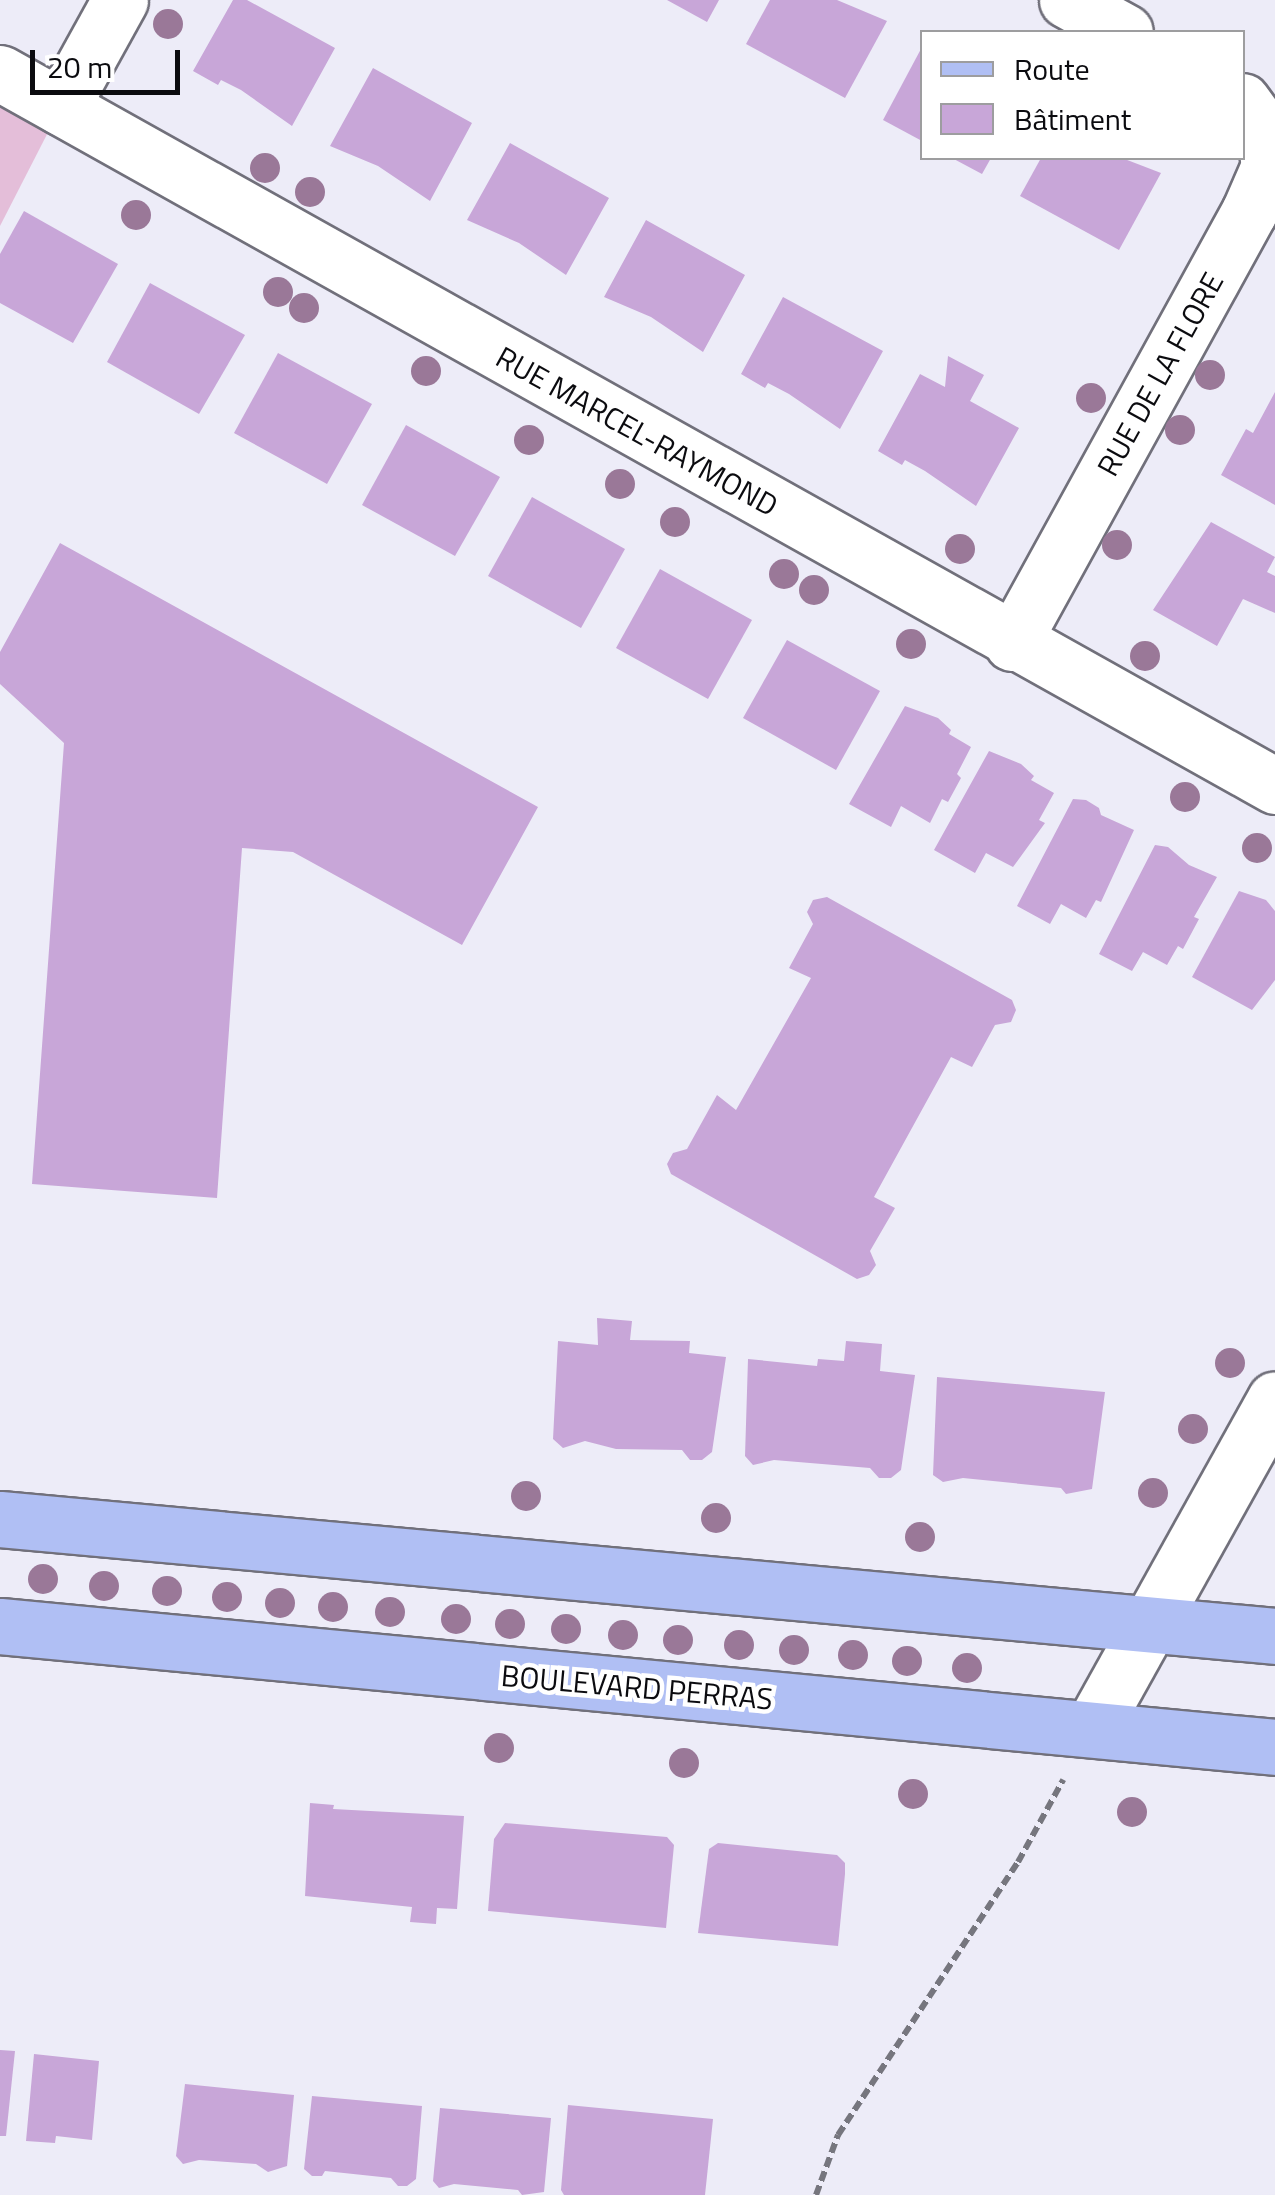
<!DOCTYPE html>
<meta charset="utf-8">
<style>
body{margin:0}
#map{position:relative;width:1275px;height:2195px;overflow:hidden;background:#edecf8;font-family:"Titillium Web",sans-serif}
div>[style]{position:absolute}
.green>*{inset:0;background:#e4bed9}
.building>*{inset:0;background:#c8a6d8}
.path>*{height:6px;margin-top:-3px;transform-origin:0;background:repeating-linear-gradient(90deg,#76767e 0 10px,transparent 0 15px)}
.roads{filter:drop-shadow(2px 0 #71707b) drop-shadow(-2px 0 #71707b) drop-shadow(0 2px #71707b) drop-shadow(0 -2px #71707b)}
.minor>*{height:55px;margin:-27.5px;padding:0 27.5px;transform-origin:27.5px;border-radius:27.5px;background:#fff}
.major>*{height:55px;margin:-27.5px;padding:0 27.5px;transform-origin:27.5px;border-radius:27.5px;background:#b0bff4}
.trees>*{width:30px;height:30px;margin:-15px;border-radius:50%;background:#9a7898}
span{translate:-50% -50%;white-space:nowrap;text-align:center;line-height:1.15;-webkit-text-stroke:9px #fff;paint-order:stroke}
.street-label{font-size:30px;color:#0b0b0f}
.legend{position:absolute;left:920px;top:30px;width:325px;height:130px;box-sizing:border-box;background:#fff;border:2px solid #9d9d9f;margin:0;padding:12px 18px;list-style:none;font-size:30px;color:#0b0b0f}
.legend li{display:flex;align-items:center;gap:20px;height:50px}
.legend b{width:50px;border:2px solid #9d9d9f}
.scale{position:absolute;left:30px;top:50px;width:150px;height:45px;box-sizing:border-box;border:5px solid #0b0b0f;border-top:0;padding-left:12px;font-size:30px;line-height:35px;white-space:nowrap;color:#0b0b0f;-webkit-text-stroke:8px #fff;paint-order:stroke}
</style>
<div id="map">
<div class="green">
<div style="clip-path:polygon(0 73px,61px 107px,0 226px)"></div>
</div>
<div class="building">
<div style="clip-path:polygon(233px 0,247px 0,335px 48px,292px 126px,241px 90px,221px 80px,218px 85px,193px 71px)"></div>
<div style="clip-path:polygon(667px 0,719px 0,707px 22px)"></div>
<div style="clip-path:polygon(770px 0,837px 0,887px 21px,845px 98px,746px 44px)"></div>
<div style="clip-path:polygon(922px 47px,922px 141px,883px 120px)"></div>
<div style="clip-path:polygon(373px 68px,472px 123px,430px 201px,378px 166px,330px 146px)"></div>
<div style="clip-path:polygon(510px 143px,609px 198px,566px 275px,519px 243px,467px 220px)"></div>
<div style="clip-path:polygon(952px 158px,991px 158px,982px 174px)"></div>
<div style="clip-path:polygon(1041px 158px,1122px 158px,1161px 173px,1119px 250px,1020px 196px)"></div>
<div style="clip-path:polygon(24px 211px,118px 264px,73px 343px,0 303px,0 254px)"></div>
<div style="clip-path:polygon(646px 220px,745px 275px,703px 352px,651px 317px,604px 297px)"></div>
<div style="clip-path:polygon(150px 283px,245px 335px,199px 414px,107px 362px)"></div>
<div style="clip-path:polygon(783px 297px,883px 351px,840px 429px,789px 394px,768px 383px,765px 388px,741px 374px)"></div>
<div style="clip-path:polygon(278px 353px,372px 404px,327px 484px,234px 433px)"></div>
<div style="clip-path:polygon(948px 356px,984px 375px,970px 401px,1019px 428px,976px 506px,925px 471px,905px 460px,902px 465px,878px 451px,920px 374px,945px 387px)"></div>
<div style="clip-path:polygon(1275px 392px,1275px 505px,1221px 475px,1246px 429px,1253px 433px)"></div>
<div style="clip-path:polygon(406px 425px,500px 477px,455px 556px,362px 505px)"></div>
<div style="clip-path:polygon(532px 497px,625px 549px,581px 628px,488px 576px)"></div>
<div style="clip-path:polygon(1211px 522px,1275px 557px,1267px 572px,1275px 576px,1275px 613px,1243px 599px,1217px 646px,1153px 610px)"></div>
<div style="clip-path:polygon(60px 543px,538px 807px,462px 945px,293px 852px,242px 848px,217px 1198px,32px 1184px,64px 743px,0 684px,0 652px)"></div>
<div style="clip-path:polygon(660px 569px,752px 620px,708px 699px,616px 648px)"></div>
<div style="clip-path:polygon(787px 640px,880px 691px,836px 770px,743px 718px)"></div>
<div style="clip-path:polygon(905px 706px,938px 718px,951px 730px,949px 734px,971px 747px,957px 774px,961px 778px,948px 802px,942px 799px,930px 823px,901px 806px,891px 827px,849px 804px)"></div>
<div style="clip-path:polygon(989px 751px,1021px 764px,1034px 776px,1031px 780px,1054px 793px,1039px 820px,1045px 823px,1013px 867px,986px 853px,975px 873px,934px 850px)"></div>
<div style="clip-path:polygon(1073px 799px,1086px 800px,1099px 808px,1101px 815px,1134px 830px,1101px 902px,1096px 900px,1086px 918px,1061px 904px,1050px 924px,1017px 906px)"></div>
<div style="clip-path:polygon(1155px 845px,1168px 847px,1189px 865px,1217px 877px,1194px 917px,1199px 919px,1183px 949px,1178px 946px,1167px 965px,1143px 952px,1132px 971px,1099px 954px)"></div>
<div style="clip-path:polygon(1239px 891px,1266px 900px,1275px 911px,1275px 980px,1252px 1010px,1192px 977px)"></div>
<div style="clip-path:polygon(827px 897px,1012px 1000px,1016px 1010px,1011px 1022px,995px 1025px,972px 1067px,951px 1057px,874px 1197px,895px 1208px,870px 1251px,876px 1265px,869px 1275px,857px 1279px,671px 1174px,667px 1164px,673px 1153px,687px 1149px,717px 1095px,736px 1110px,811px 978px,789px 968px,813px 924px,807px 912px,813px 900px)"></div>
<div style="clip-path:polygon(597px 1318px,632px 1321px,630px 1340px,690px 1341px,689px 1353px,726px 1357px,712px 1452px,702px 1460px,690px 1460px,682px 1450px,616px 1449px,585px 1441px,563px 1448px,553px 1439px,558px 1341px,598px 1345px)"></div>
<div style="clip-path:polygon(846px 1341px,882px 1344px,880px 1371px,915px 1375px,901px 1470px,891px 1478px,879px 1478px,870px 1468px,774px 1460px,753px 1465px,745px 1456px,748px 1359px,817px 1366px,818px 1359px,844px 1361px)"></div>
<div style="clip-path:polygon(937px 1377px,1105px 1392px,1092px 1489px,1066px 1494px,1061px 1488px,963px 1478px,943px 1482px,933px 1475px)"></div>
<div style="clip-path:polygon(310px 1803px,334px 1805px,333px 1809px,464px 1816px,457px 1909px,437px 1908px,436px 1924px,410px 1922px,412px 1907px,305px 1896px)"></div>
<div style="clip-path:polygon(505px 1823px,667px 1837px,674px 1845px,666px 1928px,488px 1911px,494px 1839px)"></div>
<div style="clip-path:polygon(718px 1843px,837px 1855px,845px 1863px,845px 1874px,838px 1946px,698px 1933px,709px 1849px)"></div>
<div style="clip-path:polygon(0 2050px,15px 2051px,6px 2136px,0 2136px)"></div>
<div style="clip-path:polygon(34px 2054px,99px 2061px,92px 2140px,56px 2136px,55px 2143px,26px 2141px)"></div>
<div style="clip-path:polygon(185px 2084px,294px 2095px,287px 2166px,268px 2172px,256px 2164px,199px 2160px,183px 2164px,176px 2156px)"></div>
<div style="clip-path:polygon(312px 2096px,422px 2106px,416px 2179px,407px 2186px,398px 2186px,391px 2178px,325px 2171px,322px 2176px,312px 2176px,304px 2169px)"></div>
<div style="clip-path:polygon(568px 2105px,713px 2119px,705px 2195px,564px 2195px,561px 2190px)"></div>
<div style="clip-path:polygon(440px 2108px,551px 2118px,544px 2192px,522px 2195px,518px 2190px,454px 2184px,439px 2188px,433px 2181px)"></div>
</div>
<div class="path">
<div style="left:816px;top:2195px;width:64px;rotate:-69.9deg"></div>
<div style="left:838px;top:2135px;width:327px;rotate:-56.6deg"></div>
<div style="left:1018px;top:1862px;width:94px;rotate:-61.2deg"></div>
</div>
<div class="roads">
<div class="minor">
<div style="left:1067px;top:0;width:66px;rotate:28.9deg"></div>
<div style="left:0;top:73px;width:1461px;rotate:29.21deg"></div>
<div style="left:61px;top:107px;width:122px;rotate:-61.1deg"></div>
<div style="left:1012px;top:643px;width:492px;rotate:-61.2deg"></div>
<div style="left:1249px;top:212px;width:50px;rotate:-66.5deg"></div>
<div style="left:1269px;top:166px;width:35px;rotate:-98deg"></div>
<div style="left:1264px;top:131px;width:37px;rotate:-126deg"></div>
<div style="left:1092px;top:1728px;width:376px;rotate:-60.9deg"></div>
</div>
<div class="major">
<div style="left:0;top:1519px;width:1280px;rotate:5.24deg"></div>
<div style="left:0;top:1626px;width:1281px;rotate:5.42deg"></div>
</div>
</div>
<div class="trees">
<div style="left:168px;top:24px"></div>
<div style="left:265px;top:168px"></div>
<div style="left:310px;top:192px"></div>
<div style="left:136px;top:215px"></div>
<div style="left:278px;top:292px"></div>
<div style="left:304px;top:308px"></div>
<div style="left:426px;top:371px"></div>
<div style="left:1210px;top:375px"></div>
<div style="left:1091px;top:398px"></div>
<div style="left:1180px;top:430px"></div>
<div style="left:529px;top:440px"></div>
<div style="left:620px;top:484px"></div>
<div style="left:675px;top:522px"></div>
<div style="left:1117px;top:545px"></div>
<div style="left:960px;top:549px"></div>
<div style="left:784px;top:574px"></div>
<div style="left:814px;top:590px"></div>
<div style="left:911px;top:644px"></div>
<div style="left:1145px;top:656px"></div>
<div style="left:1185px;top:797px"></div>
<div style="left:1257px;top:848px"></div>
<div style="left:1230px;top:1363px"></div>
<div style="left:1193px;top:1429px"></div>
<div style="left:1153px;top:1493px"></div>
<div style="left:526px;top:1496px"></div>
<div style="left:716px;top:1518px"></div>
<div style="left:920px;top:1537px"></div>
<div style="left:43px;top:1579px"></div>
<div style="left:104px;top:1586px"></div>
<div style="left:167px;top:1591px"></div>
<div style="left:227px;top:1597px"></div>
<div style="left:280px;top:1603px"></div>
<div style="left:333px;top:1607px"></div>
<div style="left:390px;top:1612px"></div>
<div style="left:456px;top:1619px"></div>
<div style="left:510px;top:1624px"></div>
<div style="left:566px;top:1629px"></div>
<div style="left:623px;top:1635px"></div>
<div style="left:678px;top:1640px"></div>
<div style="left:739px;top:1645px"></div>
<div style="left:794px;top:1650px"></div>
<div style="left:853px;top:1655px"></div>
<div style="left:907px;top:1661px"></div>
<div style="left:967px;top:1668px"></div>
<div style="left:499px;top:1748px"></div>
<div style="left:684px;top:1763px"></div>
<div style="left:913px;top:1794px"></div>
<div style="left:1132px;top:1812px"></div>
</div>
<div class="street-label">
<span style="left:1160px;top:374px;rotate:-61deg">RUE DE LA FLORE</span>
<span style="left:637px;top:431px;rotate:29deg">RUE MARCEL-RAYMOND</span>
<span style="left:637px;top:1687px;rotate:5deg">BOULEVARD PERRAS</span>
</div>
<ul class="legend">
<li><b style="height:12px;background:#b0bff4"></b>Route</li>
<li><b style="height:28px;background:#c8a6d8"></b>Bâtiment</li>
</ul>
<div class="scale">20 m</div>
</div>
